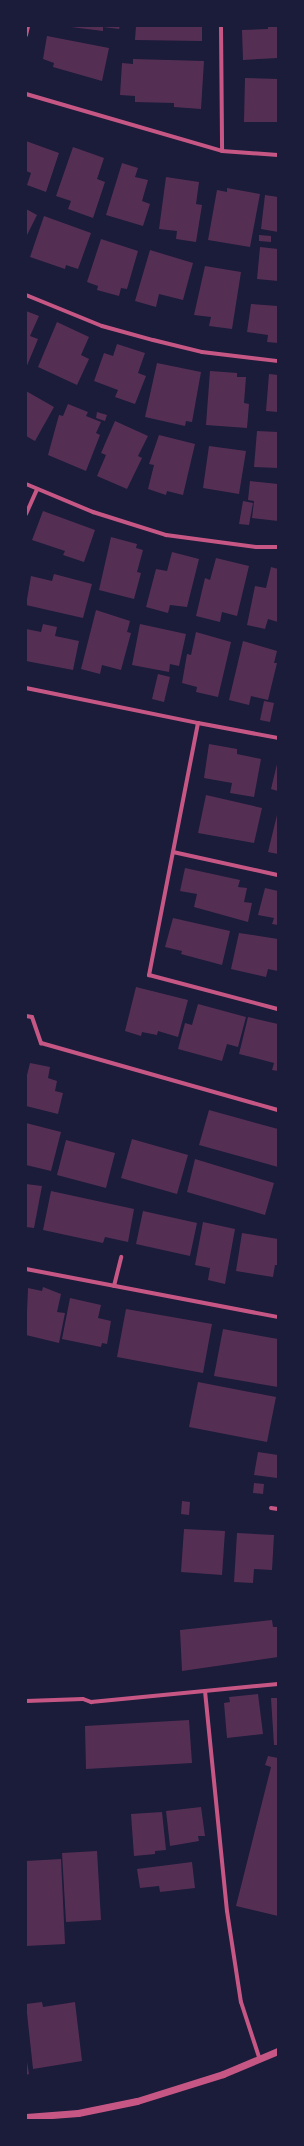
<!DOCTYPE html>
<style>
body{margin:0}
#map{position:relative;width:304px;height:2146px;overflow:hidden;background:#1b1b3a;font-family:"Archivo Narrow",sans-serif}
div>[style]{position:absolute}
.building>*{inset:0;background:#542f53}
.minor>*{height:4px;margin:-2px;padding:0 2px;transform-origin:2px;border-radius:2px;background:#c65784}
.tertiary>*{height:7px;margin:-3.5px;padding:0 3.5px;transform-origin:3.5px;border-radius:3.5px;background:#c65784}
span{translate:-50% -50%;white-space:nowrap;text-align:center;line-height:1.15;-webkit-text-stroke:4px #1b1b3a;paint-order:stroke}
.frame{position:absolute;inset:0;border:27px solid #1b1b3a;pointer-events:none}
</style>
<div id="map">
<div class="building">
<div style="clip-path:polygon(63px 26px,120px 26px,119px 29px,103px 27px,103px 31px)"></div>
<div style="clip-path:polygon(136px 26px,202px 26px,202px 41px,135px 40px)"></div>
<div style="clip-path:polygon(268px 26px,278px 26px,278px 58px,243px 60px,242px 30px,268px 29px)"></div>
<div style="clip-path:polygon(47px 36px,109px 48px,102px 81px,53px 67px,54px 63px,43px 59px)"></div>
<div style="clip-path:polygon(133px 59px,204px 61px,201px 109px,174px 107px,174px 103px,135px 102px,135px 96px,120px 95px,122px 63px,133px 64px)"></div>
<div style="clip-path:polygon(245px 78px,278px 79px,278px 122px,244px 122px)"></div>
<div style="clip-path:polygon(26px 141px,59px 153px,46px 192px,27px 185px,31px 173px,26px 171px)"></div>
<div style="clip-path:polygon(73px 147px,104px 158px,97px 179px,105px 182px,93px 218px,68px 209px,71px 201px,56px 196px)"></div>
<div style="clip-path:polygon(122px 163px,138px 168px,135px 177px,148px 180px,142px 201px,150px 204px,143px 226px,106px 215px)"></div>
<div style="clip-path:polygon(166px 177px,199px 182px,196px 204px,202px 205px,196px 242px,176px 239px,177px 231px,159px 229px)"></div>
<div style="clip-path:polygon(227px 188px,260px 194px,250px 247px,208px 240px,217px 190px,227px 192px)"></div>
<div style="clip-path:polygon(265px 195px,278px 197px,278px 232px,261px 229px)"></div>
<div style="clip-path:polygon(26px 209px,37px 215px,26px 237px)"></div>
<div style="clip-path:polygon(44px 216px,91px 233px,78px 269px,66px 265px,65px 269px,30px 257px)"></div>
<div style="clip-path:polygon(259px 235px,271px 236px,271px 242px,259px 241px)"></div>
<div style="clip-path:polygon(101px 239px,138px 251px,127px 289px,121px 288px,119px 296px,97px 290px,98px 286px,87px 282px)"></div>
<div style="clip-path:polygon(260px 247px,278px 249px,278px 281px,257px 279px)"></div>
<div style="clip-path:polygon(150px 250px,193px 263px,183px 300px,159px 294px,156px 307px,135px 301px)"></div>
<div style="clip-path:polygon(205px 266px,241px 272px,232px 329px,209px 326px,211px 317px,194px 315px)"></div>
<div style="clip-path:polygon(251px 304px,278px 306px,278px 343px,267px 342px,268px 335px,247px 332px)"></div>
<div style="clip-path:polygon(26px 311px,39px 316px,30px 336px,38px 339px,26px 368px)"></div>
<div style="clip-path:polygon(57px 322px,89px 337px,81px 355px,89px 359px,77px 385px,38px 367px)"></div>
<div style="clip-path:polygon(117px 344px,145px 353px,138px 373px,146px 376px,135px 404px,115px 397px,118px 390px,94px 381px,104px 353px,113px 356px)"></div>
<div style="clip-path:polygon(157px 363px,201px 372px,192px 422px,186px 421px,185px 426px,145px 417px)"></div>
<div style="clip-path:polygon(210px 371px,237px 373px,237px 377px,246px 377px,244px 403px,249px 404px,247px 428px,206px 425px)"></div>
<div style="clip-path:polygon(269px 374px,278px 375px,278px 412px,266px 411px)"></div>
<div style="clip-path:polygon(26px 391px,54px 407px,35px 441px,26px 436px)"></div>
<div style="clip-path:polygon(68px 404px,88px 412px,86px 416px,101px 422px,96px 433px,100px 435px,86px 471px,48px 455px,59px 415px,63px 416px)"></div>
<div style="clip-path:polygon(97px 412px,107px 415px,105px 421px,96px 418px)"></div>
<div style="clip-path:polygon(115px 421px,148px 436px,138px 456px,142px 458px,127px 489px,97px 476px,106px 455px,101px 453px)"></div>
<div style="clip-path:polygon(257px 431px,278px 432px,278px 468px,254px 467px)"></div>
<div style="clip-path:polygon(159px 435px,195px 444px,183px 495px,167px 491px,166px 495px,148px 489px,154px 465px,149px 464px)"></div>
<div style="clip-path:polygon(209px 446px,246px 451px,239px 494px,203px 488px)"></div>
<div style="clip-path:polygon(250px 481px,278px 484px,278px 521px,252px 518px,254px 501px,248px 500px)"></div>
<div style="clip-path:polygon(243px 501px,253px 503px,249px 525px,239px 524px)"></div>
<div style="clip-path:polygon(43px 511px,95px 530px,84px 562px,63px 555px,65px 551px,32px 540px)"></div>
<div style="clip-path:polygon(111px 537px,137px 544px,136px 548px,143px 550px,137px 572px,141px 573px,134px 599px,99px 590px)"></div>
<div style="clip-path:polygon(172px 552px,199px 559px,187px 607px,170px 605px,168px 613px,146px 607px,156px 569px,167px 571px)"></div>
<div style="clip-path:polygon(216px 558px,249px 566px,237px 616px,222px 612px,220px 622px,196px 616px,205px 578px,210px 580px)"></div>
<div style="clip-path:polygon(271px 567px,278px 569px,278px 622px,268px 619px,265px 629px,247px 625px,255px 586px,266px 588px)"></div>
<div style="clip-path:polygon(54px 574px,92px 584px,83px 618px,26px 605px,31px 576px,52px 581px)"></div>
<div style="clip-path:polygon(96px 610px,130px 621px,127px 632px,131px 633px,121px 670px,102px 665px,100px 674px,81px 669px)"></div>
<div style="clip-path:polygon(43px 624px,57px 627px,55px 636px,79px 641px,73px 670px,26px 661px,26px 629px,41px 632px)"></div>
<div style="clip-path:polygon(140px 624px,186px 634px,179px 666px,170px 664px,169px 672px,132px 665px)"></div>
<div style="clip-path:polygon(196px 632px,231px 642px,218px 697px,196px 692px,197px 687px,182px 683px,187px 654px,191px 655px)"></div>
<div style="clip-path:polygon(243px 641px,277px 651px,274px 663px,277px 663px,268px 700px,251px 696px,249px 705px,229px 700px)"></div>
<div style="clip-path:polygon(158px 674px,170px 677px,164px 702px,152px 699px)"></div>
<div style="clip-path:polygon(264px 701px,274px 703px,270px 722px,260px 720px)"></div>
<div style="clip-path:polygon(209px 744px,237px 749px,237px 754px,261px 759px,254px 797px,230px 793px,232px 783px,204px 778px)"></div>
<div style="clip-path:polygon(278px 760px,278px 791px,271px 789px)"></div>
<div style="clip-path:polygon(206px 795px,262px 808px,254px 843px,198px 833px)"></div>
<div style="clip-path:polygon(278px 811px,278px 854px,268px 852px)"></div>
<div style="clip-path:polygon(185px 868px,240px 880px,238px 887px,247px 888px,244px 902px,252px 903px,248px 922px,194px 907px,197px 894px,180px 891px)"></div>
<div style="clip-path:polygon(265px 888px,278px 891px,278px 925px,272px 924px,274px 918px,258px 915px)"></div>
<div style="clip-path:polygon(173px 918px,230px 931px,222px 965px,181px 954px,182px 951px,165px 947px)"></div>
<div style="clip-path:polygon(239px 933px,278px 939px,278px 971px,268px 969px,266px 977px,231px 969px)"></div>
<div style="clip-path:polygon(136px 987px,188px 1000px,178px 1037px,158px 1031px,157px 1035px,142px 1032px,141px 1036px,125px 1031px)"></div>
<div style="clip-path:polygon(198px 1004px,246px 1017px,238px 1047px,227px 1044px,222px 1061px,178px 1049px,185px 1023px,192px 1025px)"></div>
<div style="clip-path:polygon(248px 1017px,278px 1024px,278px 1071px,272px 1070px,274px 1063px,239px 1054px)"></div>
<div style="clip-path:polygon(30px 1063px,50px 1067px,48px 1078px,57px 1081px,55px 1091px,63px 1093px,58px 1114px,26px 1106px,26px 1079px)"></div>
<div style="clip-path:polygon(209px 1110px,278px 1129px,278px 1167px,199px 1145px)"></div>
<div style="clip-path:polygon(26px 1123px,61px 1132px,51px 1171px,26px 1165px)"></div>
<div style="clip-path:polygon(132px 1139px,188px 1155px,177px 1194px,121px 1178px)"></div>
<div style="clip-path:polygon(66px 1140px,115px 1153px,106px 1188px,57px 1175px)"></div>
<div style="clip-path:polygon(195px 1159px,274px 1183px,265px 1215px,187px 1192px)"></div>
<div style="clip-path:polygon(26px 1184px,42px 1186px,34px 1228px,26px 1227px)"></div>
<div style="clip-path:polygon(51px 1191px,134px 1209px,128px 1242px,105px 1237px,103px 1243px,43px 1230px)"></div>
<div style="clip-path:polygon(143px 1211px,197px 1223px,190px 1256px,136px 1244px)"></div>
<div style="clip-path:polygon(203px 1222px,235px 1229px,225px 1284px,208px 1280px,210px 1268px,195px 1265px)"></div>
<div style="clip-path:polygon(242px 1233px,278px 1239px,278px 1265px,275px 1265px,273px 1277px,236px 1271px)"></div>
<div style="clip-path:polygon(43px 1287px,61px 1294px,57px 1312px,65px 1313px,59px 1343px,26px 1335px,28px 1288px,42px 1291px)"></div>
<div style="clip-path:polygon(70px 1298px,101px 1305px,98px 1318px,111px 1321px,107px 1344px,102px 1343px,101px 1347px,62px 1339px)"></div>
<div style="clip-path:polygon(126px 1309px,212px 1324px,203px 1373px,117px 1357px)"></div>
<div style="clip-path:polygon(223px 1329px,278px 1339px,278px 1387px,214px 1376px)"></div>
<div style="clip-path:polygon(198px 1382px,276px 1397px,267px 1442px,189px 1427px)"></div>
<div style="clip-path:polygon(258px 1452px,278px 1455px,277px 1478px,254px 1475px)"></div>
<div style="clip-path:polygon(254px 1483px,264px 1484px,263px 1494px,253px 1493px)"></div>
<div style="clip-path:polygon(182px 1501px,190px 1502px,189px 1515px,181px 1514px)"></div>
<div style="clip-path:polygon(184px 1529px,225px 1531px,222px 1575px,181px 1572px)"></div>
<div style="clip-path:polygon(237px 1533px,274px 1535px,272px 1570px,254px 1569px,253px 1583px,234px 1582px)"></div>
<div style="clip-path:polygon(272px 1620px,273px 1627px,278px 1627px,278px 1657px,182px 1671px,180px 1630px)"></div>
<div style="clip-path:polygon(258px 1694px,263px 1734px,227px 1738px,224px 1703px,230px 1702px,229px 1697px)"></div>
<div style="clip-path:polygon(271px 1698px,278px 1698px,278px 1745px,274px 1745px)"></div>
<div style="clip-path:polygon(189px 1720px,192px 1763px,86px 1769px,85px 1726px)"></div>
<div style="clip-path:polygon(268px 1756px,278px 1758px,278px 1916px,236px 1906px,271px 1767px,265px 1765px)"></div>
<div style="clip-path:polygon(201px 1807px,205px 1836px,198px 1836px,199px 1841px,170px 1846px,166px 1811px)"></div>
<div style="clip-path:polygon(162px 1812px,166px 1850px,155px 1851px,155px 1854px,134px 1856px,131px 1814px)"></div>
<div style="clip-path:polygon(97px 1851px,101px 1920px,66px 1922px,62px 1853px)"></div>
<div style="clip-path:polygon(61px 1859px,65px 1944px,26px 1946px,26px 1861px)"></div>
<div style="clip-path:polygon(192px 1862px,195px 1888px,160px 1892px,159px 1886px,140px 1888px,137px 1869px)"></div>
<div style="clip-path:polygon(42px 2002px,43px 2007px,75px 2002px,82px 2061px,33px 2069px,26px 2004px)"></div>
<div style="clip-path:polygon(26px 2056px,29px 2074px,26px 2075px)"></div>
</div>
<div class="minor">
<div style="left:221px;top:26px;width:125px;rotate:89.5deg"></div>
<div style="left:26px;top:35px;width:9px;rotate:-77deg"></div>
<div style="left:26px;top:94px;width:204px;rotate:16.2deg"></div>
<div style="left:222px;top:151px;width:56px;rotate:4.1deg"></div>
<div style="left:26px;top:295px;width:82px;rotate:22.2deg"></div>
<div style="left:102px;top:326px;width:53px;rotate:15.4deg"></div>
<div style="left:153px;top:340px;width:50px;rotate:13.8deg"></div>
<div style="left:202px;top:352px;width:77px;rotate:6.8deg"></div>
<div style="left:26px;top:484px;width:73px;rotate:22.7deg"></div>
<div style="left:93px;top:512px;width:77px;rotate:17.5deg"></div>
<div style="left:166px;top:535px;width:91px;rotate:7.6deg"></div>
<div style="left:256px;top:547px;width:22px"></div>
<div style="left:26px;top:514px;width:27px;rotate:-66deg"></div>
<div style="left:26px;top:688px;width:176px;rotate:11.5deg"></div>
<div style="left:198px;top:723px;width:257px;rotate:101deg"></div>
<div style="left:149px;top:975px;width:133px;rotate:14.8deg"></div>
<div style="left:198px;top:723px;width:81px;rotate:10.6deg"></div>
<div style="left:173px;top:852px;width:107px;rotate:12.4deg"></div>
<div style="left:26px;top:1016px;width:6px;rotate:9deg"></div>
<div style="left:32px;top:1017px;width:28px;rotate:71deg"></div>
<div style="left:41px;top:1043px;width:246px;rotate:15.8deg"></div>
<div style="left:26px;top:1269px;width:257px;rotate:10.8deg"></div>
<div style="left:114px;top:1286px;width:30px;rotate:-76deg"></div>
<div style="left:271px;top:1508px;width:7px;rotate:8deg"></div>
<div style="left:205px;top:1691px;width:221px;rotate:84.3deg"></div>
<div style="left:227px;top:1911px;width:92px;rotate:81.3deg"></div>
<div style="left:241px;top:2002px;width:61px;rotate:71.9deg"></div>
<div style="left:26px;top:1701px;width:57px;rotate:-2deg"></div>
<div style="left:83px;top:1699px;width:9px;rotate:21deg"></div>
<div style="left:91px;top:1702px;width:188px;rotate:-5.5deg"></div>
</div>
<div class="tertiary">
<div style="left:26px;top:2117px;width:52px;rotate:-4.4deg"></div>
<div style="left:78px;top:2113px;width:60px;rotate:-11.5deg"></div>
<div style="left:137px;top:2101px;width:90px;rotate:-17.4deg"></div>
<div style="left:223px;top:2074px;width:60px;rotate:-22.7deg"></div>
</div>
<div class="frame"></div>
</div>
